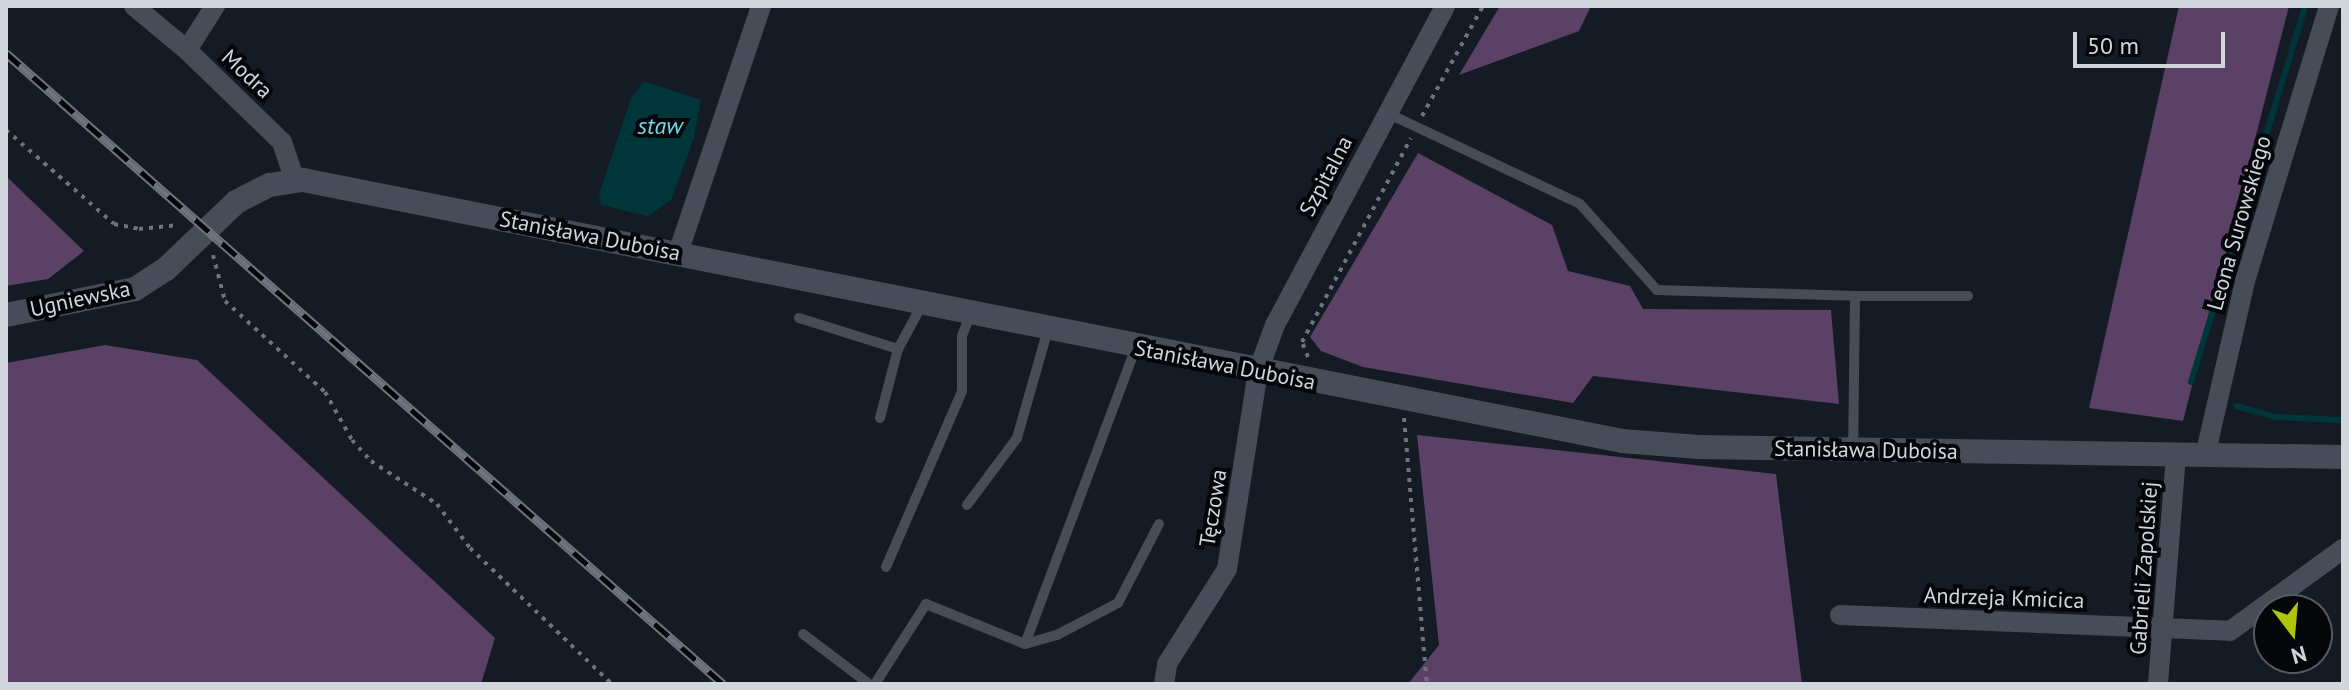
<!DOCTYPE html>
<meta charset="utf-8">
<style>
body{margin:0}
#map{position:relative;width:2349px;height:690px;overflow:hidden;background:#151b25;font-family:"PT Sans",sans-serif}
div>[style]{position:absolute}
.forest>*{inset:0;background:#5a4165}
.water>*{inset:0;background:#003539}
.stream>*{height:6px;margin:-3px;padding:0 3px;transform-origin:3px;border-radius:3px;background:#003539}
.path>*{height:4px;margin-top:-2px;transform-origin:0;background:repeating-linear-gradient(90deg,#6e747c 0 4px,transparent 0 10px)}
.service>*{height:10px;margin:-5px;padding:0 5px;transform-origin:5px;border-radius:5px;background:#464d59}
.minor>*{height:20px;margin:-10px;padding:0 10px;transform-origin:10px;border-radius:10px;background:#464d59}
.tertiary>*{height:24px;margin:-12px;padding:0 12px;transform-origin:12px;border-radius:12px;background:#464d59}
.rail>*{height:9px;margin-top:-4.5px;transform-origin:0;background:repeating-linear-gradient(90deg,#04060a 0 18px,#6e747c 0 36px);box-sizing:border-box;border-block:2px solid #6e747c}
span{translate:-50% -50%;white-space:nowrap;text-align:center;line-height:1.15;-webkit-text-stroke:8px #04060a;paint-order:stroke}
.street-label{font-size:22px;color:#d1d6dd}
.water-label{font-size:24px;color:#74dbe2;font-style:italic}
.frame{position:absolute;inset:0;border:8px solid #d1d6dd;pointer-events:none}
.north{position:absolute;left:2253px;top:594px;width:80px;height:80px;box-sizing:border-box;background:#04060a;border:2px solid #56595e;border-radius:50%;rotate:164deg;font-size:22px;font-weight:700;line-height:32px;text-align:center;color:#d1d6dd}
.north::after{content:'';display:block;margin:auto;width:28px;height:36px;background:#aec509;clip-path:polygon(50% 0,100% 100%,50% 72%,0 100%)}
.scale{position:absolute;left:2073px;top:32px;width:152px;height:36px;box-sizing:border-box;border:4px solid #d1d6dd;border-top:0;padding-left:10px;font-size:24px;line-height:28px;white-space:nowrap;color:#d1d6dd;-webkit-text-stroke:6px #04060a;paint-order:stroke}
</style>
<div id="map">
<div class="forest">
<div style="clip-path:polygon(1500px 6px,1591px 6px,1579px 31px,1459px 75px)"></div>
<div style="clip-path:polygon(2179px 6px,2289px 6px,2183px 421px,2089px 408px)"></div>
<div style="clip-path:polygon(1418px 153px,1552px 225px,1568px 271px,1630px 286px,1643px 309px,1831px 310px,1839px 404px,1593px 376px,1573px 403px,1363px 367px,1321px 351px,1310px 337px)"></div>
<div style="clip-path:polygon(6px 176px,84px 251px,48px 279px,6px 286px)"></div>
<div style="clip-path:polygon(105px 345px,197px 360px,495px 638px,481px 684px,6px 684px,6px 363px)"></div>
<div style="clip-path:polygon(1417px 435px,1776px 474px,1802px 684px,1408px 684px,1439px 645px)"></div>
</div>
<div class="water">
<div style="clip-path:polygon(644px 81px,701px 100px,694px 138px,671px 200px,648px 216px,601px 205px,599px 194px,631px 98px)"></div>
</div>
<div class="stream">
<div style="left:2191px;top:382px;width:393px;rotate:-73.1deg"></div>
<div style="left:2236px;top:406px;width:41px;rotate:15.4deg"></div>
<div style="left:2276px;top:417px;width:67px;rotate:2.6deg"></div>
</div>
<div class="path">
<div style="left:1422px;top:116px;width:126px;rotate:-61deg"></div>
<div style="left:6px;top:130px;width:143px;rotate:41deg"></div>
<div style="left:114px;top:224px;width:25px;rotate:11deg"></div>
<div style="left:139px;top:229px;width:40px;rotate:-5.7deg"></div>
<div style="left:213px;top:255px;width:48px;rotate:75.4deg"></div>
<div style="left:225px;top:301px;width:135px;rotate:42.3deg"></div>
<div style="left:325px;top:392px;width:55px;rotate:60.6deg"></div>
<div style="left:352px;top:440px;width:28px;rotate:48deg"></div>
<div style="left:371px;top:461px;width:79px;rotate:33.1deg"></div>
<div style="left:437px;top:504px;width:55px;rotate:53.1deg"></div>
<div style="left:470px;top:548px;width:197px;rotate:43.8deg"></div>
<div style="left:1308px;top:357px;width:16px;rotate:-112deg"></div>
<div style="left:1302px;top:342px;width:231px;rotate:-61.9deg"></div>
<div style="left:1404px;top:418px;width:267px;rotate:85.1deg"></div>
</div>
<div class="service">
<div style="left:1387px;top:113px;width:213px;rotate:25.2deg"></div>
<div style="left:1580px;top:204px;width:115px;rotate:48.2deg"></div>
<div style="left:1657px;top:290px;width:198px;rotate:1.7deg"></div>
<div style="left:1855px;top:296px;width:154px;rotate:90.7deg"></div>
<div style="left:1855px;top:296px;width:113px"></div>
<div style="left:799px;top:318px;width:104px;rotate:17.4deg"></div>
<div style="left:880px;top:418px;width:71px;rotate:-75.4deg"></div>
<div style="left:898px;top:349px;width:52px;rotate:-61.5deg"></div>
<div style="left:967px;top:505px;width:84px;rotate:-53.3deg"></div>
<div style="left:1017px;top:438px;width:113px;rotate:-74.1deg"></div>
<div style="left:886px;top:567px;width:192px;rotate:-66.6deg"></div>
<div style="left:962px;top:391px;width:55px;rotate:-90deg"></div>
<div style="left:962px;top:336px;width:25px;rotate:-69deg"></div>
<div style="left:803px;top:634px;width:83px;rotate:37.1deg"></div>
<div style="left:1025px;top:644px;width:317px;rotate:-69.5deg"></div>
<div style="left:875px;top:684px;width:95px;rotate:-57.5deg"></div>
<div style="left:926px;top:604px;width:107px;rotate:22deg"></div>
<div style="left:1025px;top:644px;width:33px;rotate:-16deg"></div>
<div style="left:1057px;top:635px;width:69px;rotate:-27.7deg"></div>
<div style="left:1118px;top:603px;width:89px;rotate:-62.6deg"></div>
</div>
<div class="minor">
<div style="left:134px;top:6px;width:69px;rotate:39.7deg"></div>
<div style="left:215px;top:6px;width:52px;rotate:122.5deg"></div>
<div style="left:187px;top:50px;width:132px;rotate:44.1deg"></div>
<div style="left:282px;top:142px;width:41px;rotate:71.6deg"></div>
<div style="left:678px;top:253px;width:261px;rotate:-71.4deg"></div>
<div style="left:2205px;top:456px;width:180px;rotate:-77.1deg"></div>
<div style="left:2245px;top:281px;width:288px;rotate:-73deg"></div>
<div style="left:1840px;top:615px;width:390px;rotate:2.3deg"></div>
<div style="left:2230px;top:631px;width:140px;rotate:-36deg"></div>
<div style="left:1164px;top:684px;width:20px;rotate:-81deg"></div>
<div style="left:1167px;top:664px;width:112px;rotate:-57.7deg"></div>
<div style="left:1227px;top:569px;width:200px;rotate:-81.1deg"></div>
<div style="left:1258px;top:371px;width:49px;rotate:-69.7deg"></div>
<div style="left:1275px;top:325px;width:361px;rotate:-61.9deg"></div>
<div style="left:2158px;top:684px;width:230px;rotate:-85.5deg"></div>
</div>
<div class="tertiary">
<div style="left:6px;top:315px;width:132px;rotate:-11.4deg"></div>
<div style="left:135px;top:289px;width:37px;rotate:-33deg"></div>
<div style="left:166px;top:269px;width:97px;rotate:-43.7deg"></div>
<div style="left:236px;top:202px;width:38px;rotate:-27deg"></div>
<div style="left:270px;top:185px;width:33px;rotate:-9deg"></div>
<div style="left:303px;top:180px;width:1345px;rotate:11.19deg"></div>
<div style="left:1622px;top:441px;width:77px;rotate:4.5deg"></div>
<div style="left:1699px;top:447px;width:644px;rotate:0.89deg"></div>
</div>
<div class="rail">
<div style="left:6px;top:53px;width:955px;rotate:41.35deg"></div>
</div>
<div class="street-label">
<span style="left:247px;top:74px;rotate:43deg">Modra</span>
<span style="left:1326px;top:176px;rotate:-62deg">Szpitalna</span>
<span style="left:2239px;top:223px;rotate:-74deg">Leona Surowskiego</span>
<span style="left:590px;top:236px;rotate:11deg">Stanisława Duboisa</span>
<span style="left:80px;top:299px;rotate:-12deg">Ugniewska</span>
<span style="left:1225px;top:365px;rotate:11deg">Stanisława Duboisa</span>
<span style="left:1866px;top:450px;rotate:1deg">Stanisława Duboisa</span>
<span style="left:1213px;top:508px;rotate:-81deg">Tęczowa</span>
<span style="left:2144px;top:568px;rotate:-86deg">Gabrieli Zapolskiej</span>
<span style="left:2004px;top:598px;rotate:2deg">Andrzeja Kmicica</span>
</div>
<div class="water-label">
<span style="left:660px;top:126px">staw</span>
</div>
<div class="frame"></div>
<div class="north">N</div>
<div class="scale">50 m</div>
</div>
